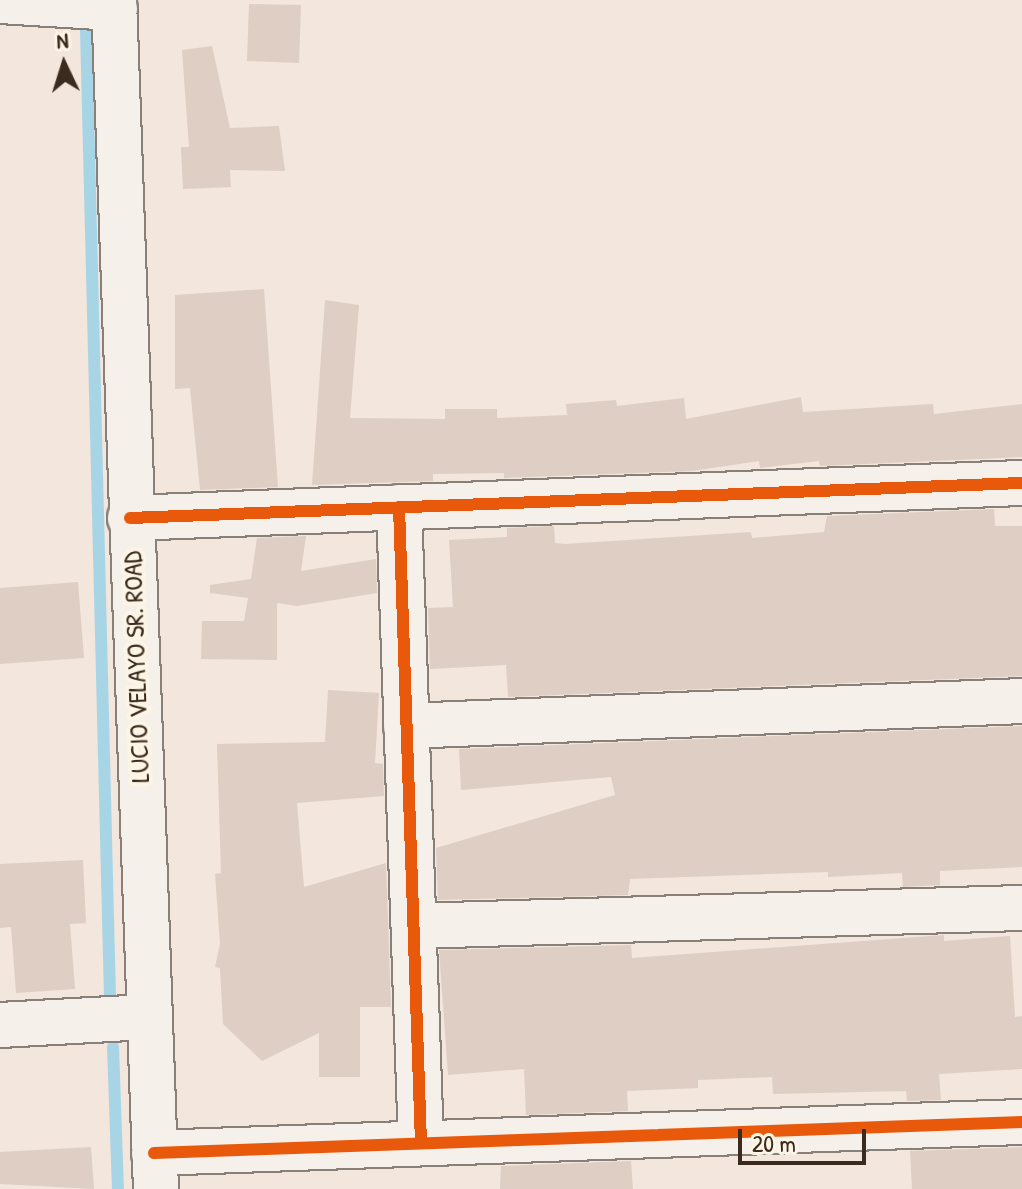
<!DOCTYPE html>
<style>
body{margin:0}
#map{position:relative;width:1022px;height:1189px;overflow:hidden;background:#f2e6dd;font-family:"Patrick Hand",sans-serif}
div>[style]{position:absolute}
.stream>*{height:12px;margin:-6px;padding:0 6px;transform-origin:6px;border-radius:6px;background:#a8d5e6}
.building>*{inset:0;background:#decec4}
.roads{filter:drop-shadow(2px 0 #888079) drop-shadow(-2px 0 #888079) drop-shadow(0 2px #888079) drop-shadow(0 -2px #888079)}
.minor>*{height:44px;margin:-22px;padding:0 22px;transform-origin:22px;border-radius:22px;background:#f5f0ea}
.secondary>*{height:44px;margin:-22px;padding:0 22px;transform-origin:22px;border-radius:22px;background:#f5f0ea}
.cycleway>*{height:12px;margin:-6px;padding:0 6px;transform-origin:6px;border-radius:6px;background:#e8590c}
span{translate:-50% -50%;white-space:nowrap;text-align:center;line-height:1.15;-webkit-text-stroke:8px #fcf5e5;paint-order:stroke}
.street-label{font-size:26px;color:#3b2a1e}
.north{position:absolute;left:24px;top:24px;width:80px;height:80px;-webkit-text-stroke:6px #fcf5e5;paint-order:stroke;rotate:356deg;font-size:22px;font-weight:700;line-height:32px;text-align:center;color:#3b2a1e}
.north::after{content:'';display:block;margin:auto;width:28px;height:36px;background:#3b2a1e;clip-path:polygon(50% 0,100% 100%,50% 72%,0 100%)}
.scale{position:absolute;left:738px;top:1129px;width:128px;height:36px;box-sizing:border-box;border:4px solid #3b2a1e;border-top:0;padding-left:10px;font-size:24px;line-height:28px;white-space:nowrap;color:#3b2a1e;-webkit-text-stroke:6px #fcf5e5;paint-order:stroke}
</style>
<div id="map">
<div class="stream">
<div style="left:86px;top:30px;width:968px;rotate:88.58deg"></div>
<div style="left:113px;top:1047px;width:142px;rotate:88deg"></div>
</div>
<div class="building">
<div style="clip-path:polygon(249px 4px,301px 5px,299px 63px,247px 61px)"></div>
<div style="clip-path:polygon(212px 46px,230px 128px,279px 126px,285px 171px,230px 170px,231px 187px,183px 189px,181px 147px,189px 147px,182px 50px)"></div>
<div style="clip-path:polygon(264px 289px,278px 487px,200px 490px,190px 388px,175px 389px,175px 295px)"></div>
<div style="clip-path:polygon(325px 300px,359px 305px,350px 418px,445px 419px,445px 409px,497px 409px,497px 418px,567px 415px,566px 404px,616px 400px,617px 406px,684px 398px,686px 419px,801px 397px,803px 412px,933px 404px,934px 414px,1022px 404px,1022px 457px,820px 466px,819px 461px,760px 468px,759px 461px,692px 471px,504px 478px,504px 473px,433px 474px,433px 481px,312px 485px)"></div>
<div style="clip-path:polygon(994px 509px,995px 526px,1022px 526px,1022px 676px,508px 697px,506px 665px,430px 669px,428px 608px,453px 607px,449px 540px,507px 537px,507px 528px,554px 526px,555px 543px,565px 544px,751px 532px,752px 538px,824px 532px,827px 516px)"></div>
<div style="clip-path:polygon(306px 536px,301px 571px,376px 559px,377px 593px,297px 606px,277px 603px,277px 660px,201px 659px,202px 621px,244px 621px,248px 598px,210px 593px,210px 585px,251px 579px,257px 538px)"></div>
<div style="clip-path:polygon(78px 582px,84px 658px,0 664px,0 588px)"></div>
<div style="clip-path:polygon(328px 690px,379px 693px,375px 763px,383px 764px,384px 796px,297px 803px,304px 887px,386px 863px,391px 1007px,360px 1007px,360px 1077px,319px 1077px,319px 1033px,262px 1061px,223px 1024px,220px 968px,215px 967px,220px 944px,215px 874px,221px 873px,217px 744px,325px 742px)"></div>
<div style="clip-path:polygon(1022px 726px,1022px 867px,940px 871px,940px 885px,903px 887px,902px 873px,828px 877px,828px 872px,630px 879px,628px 895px,438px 900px,436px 848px,615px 795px,611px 777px,461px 790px,459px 749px)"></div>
<div style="clip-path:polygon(83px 860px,86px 923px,70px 924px,75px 989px,16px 993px,11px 927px,0 928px,0 864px)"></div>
<div style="clip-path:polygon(944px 935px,944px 941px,1010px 936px,1015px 1017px,1022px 1016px,1022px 1069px,939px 1074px,941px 1100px,907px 1101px,906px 1091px,773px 1094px,772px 1077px,698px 1080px,698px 1088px,627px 1091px,628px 1111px,526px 1115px,524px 1069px,448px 1075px,439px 950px,631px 945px,632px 958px)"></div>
<div style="clip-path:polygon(91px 1147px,94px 1189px,0 1184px,0 1152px)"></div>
<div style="clip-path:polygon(1022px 1147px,1022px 1189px,912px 1189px,910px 1151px)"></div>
<div style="clip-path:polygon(631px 1161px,633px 1189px,500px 1189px,501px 1166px)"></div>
</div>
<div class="roads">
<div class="minor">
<div style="left:0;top:1px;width:115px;rotate:3.5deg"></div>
<div style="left:399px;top:507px;width:635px;rotate:88.02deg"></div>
<div style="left:130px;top:518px;width:893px;rotate:-2.25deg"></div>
<div style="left:406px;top:726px;width:617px;rotate:-2.32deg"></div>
<div style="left:414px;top:926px;width:608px;rotate:-1.7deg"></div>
<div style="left:0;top:1025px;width:150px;rotate:-3.1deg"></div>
<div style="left:154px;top:1153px;width:869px;rotate:-2.05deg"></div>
</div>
<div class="secondary">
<div style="left:114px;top:0;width:1190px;rotate:87.98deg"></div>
</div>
</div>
<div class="cycleway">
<div style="left:399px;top:507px;width:635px;rotate:88.02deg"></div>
<div style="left:130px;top:518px;width:893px;rotate:-2.25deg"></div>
<div style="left:154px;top:1153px;width:869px;rotate:-2.05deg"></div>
</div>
<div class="street-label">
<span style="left:136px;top:667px;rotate:-92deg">LUCIO VELAYO SR. ROAD</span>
</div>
<div class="north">N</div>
<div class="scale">20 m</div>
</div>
